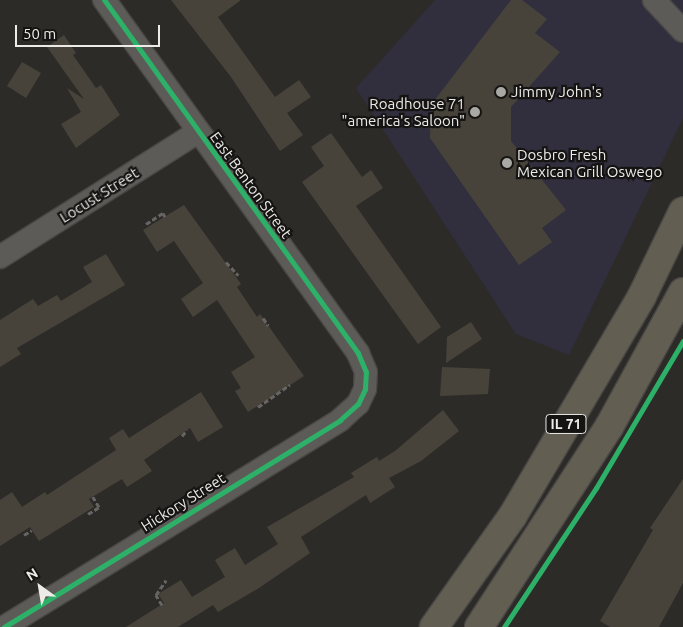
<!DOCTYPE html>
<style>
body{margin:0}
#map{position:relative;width:683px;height:627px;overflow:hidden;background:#2d2b28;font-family:Ubuntu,sans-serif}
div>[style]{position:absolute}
.commercial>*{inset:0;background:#312f3e}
.building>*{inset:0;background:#47433b}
.path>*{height:3px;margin-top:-1.5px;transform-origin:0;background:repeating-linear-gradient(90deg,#666564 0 5px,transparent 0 7.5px)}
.roads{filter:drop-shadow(1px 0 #484745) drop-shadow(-1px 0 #484745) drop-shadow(0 1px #484745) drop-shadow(0 -1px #484745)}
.minor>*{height:22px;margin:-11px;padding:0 11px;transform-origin:11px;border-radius:11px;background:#5c5b58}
.major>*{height:28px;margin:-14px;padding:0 14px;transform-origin:14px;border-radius:14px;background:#635e52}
.cycleway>*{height:5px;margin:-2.5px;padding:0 2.5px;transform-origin:2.5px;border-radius:2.5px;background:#2db169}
.dots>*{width:14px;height:14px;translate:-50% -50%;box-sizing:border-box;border:2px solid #151412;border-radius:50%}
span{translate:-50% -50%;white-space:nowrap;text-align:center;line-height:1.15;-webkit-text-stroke:4.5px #151412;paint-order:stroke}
.shield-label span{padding:1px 4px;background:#151412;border:1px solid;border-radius:4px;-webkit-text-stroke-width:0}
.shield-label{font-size:14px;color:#ecebe8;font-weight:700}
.poi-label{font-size:15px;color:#ecebe8}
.left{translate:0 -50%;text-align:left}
.right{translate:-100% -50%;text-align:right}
.street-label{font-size:15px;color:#ecebe8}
.north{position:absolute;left:15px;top:562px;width:50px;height:50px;-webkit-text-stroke:4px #151412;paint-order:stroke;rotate:328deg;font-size:14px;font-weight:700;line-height:20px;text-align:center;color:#ecebe8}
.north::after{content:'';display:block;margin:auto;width:18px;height:22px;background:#ecebe8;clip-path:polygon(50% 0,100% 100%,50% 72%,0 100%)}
.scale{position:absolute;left:15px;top:25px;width:145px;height:22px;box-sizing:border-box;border:2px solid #ecebe8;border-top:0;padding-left:6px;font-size:15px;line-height:18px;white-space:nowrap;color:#ecebe8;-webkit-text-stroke:4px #151412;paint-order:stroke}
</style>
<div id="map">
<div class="commercial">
<div style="clip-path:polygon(435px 0,683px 0,683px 118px,569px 355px,516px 334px,356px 88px)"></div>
</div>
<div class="building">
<div style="clip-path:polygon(171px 0,241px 0,218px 17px,275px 97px,299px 80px,311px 97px,287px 113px,303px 135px,280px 151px,231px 77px)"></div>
<div style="clip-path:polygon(511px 0,522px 0,547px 19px,535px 33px,560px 52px,511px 107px,511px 141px,566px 210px,542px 228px,552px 242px,519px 265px,430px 138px,431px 105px)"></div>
<div style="clip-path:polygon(64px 35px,76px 53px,73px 55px,96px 88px,101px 85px,120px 115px,76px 148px,61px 124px,81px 112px,67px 88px,84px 99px,47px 47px)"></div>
<div style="clip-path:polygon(22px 62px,41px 73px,26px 98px,7px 86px)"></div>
<div style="clip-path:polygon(331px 133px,362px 177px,371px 170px,383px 188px,356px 206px,441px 327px,418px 344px,302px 182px,324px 166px,311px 147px)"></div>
<div style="clip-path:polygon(184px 205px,241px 284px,237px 287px,257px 317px,260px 314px,304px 376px,248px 412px,235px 391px,241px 388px,231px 372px,255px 357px,217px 300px,193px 317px,181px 299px,203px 283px,174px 241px,157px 252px,143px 230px)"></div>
<div style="clip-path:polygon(106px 254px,125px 285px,17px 348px,21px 354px,0 367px,0 320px,33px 299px,38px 306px,57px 295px,61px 301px,92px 282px,83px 267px)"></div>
<div style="clip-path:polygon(471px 322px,482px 339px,446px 363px,447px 337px)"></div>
<div style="clip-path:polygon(442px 367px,490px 369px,488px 394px,440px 396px)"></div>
<div style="clip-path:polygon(201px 392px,223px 427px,198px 442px,190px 428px,144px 460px,152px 471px,127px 487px,122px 479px,89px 499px,94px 507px,39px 541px,30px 527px,0 546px,0 500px,12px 492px,22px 507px,45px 492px,47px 495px,116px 450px,109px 438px,123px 429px,129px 438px)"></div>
<div style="clip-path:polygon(443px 410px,459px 431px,421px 461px,389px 478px,395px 487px,370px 503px,366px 495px,301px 537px,310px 553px,259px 588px,218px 612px,213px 605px,178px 627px,126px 627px,164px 603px,158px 594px,181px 580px,192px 597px,225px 577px,215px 560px,235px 548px,245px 565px,278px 544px,267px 527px,354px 477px,351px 473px,377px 457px,379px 461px,395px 451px)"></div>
<div style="clip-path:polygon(683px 479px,683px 583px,659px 627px,610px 627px,600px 621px,653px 530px,650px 528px)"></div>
</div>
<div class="path">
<div style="left:146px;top:224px;width:20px;rotate:-33deg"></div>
<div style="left:163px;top:213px;width:4px;rotate:63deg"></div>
<div style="left:226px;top:262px;width:18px;rotate:47deg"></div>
<div style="left:263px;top:318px;width:9px;rotate:54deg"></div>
<div style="left:258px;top:407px;width:39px;rotate:-35deg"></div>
<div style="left:182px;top:436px;width:8px;rotate:-50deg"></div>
<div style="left:88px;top:514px;width:13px;rotate:-32deg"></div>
<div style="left:99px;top:507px;width:12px;rotate:-121deg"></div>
<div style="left:24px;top:535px;width:9px;rotate:-32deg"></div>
<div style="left:162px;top:605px;width:12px;rotate:-121deg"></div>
<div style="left:156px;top:595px;width:18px;rotate:-56deg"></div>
</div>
<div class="roads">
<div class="minor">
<div style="left:654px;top:0;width:42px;rotate:46.9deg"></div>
<div style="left:0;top:257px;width:234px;rotate:-32.3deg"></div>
<div style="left:4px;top:627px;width:395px;rotate:-31.6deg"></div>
<div style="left:340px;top:420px;width:24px;rotate:-42deg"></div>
<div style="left:358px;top:404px;width:17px;rotate:-65deg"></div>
<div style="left:365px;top:389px;width:17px;rotate:-87deg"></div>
<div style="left:366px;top:372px;width:21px;rotate:-113deg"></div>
<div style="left:358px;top:353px;width:435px;rotate:-125.7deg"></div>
</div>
<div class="major">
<div style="left:434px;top:627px;width:135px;rotate:-54.7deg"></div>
<div style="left:512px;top:517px;width:256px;rotate:-59.5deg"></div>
<div style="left:642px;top:296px;width:94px;rotate:-64.2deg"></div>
<div style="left:479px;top:627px;width:239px;rotate:-57deg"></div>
<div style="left:609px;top:427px;width:154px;rotate:-61.3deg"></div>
</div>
</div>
<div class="cycleway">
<div style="left:4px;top:627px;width:395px;rotate:-31.6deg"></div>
<div style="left:340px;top:420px;width:24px;rotate:-42deg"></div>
<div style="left:358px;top:404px;width:17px;rotate:-65deg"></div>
<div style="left:365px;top:389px;width:17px;rotate:-87deg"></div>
<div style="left:366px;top:372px;width:21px;rotate:-113deg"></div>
<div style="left:358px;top:353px;width:435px;rotate:-125.7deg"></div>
<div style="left:504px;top:627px;width:167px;rotate:-56.5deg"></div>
<div style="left:596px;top:488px;width:171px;rotate:-59.4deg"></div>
</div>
<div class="dots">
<div style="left:501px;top:92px;background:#a9a8a5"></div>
<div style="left:475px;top:112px;background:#a9a8a5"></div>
<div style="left:507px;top:163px;background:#a9a8a5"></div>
</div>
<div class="shield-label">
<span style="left:566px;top:424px">IL 71</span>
</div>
<div class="poi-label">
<span class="left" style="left:511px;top:92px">Jimmy John's</span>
<span class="right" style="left:465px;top:112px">Roadhouse 71<br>"america's Saloon"</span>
<span class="left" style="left:517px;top:163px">Dosbro Fresh<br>Mexican Grill Oswego</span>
</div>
<div class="street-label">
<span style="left:251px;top:185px;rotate:54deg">East Benton Street</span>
<span style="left:99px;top:195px;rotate:-32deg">Locust Street</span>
<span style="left:183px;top:502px;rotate:-32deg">Hickory Street</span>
</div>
<div class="north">N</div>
<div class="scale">50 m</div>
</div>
